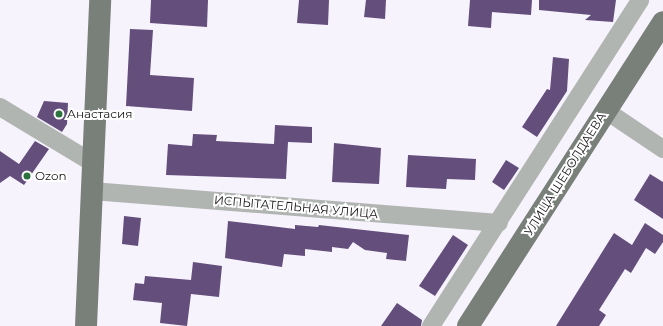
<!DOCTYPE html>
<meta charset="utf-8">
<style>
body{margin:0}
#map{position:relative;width:663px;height:326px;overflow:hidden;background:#f7f3fd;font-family:Montserrat,sans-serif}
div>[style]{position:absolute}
.building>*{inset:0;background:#634e7c}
.minor>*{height:18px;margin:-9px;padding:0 9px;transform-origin:9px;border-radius:9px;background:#b1b5b2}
.primary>*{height:22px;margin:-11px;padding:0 11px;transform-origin:11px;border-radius:11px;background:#79807a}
.dots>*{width:11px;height:11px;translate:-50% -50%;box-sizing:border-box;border:2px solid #fff;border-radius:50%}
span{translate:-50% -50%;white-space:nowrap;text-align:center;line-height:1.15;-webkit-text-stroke:4px #fff;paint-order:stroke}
.poi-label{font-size:12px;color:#151417}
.left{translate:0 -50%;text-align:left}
.street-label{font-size:12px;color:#151417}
</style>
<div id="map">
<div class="building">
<div style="clip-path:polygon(151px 0,208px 0,207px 27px,150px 23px)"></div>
<div style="clip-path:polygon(299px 0,329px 0,328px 25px,297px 23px)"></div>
<div style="clip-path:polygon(366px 0,386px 0,385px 19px,364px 17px)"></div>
<div style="clip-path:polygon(470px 0,532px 0,531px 15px,492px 12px,491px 28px,468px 26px)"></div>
<div style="clip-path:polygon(539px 0,616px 0,613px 22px,585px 20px,591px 15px,539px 10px)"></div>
<div style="clip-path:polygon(130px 29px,153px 30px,150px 75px,194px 78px,192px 111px,126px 106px)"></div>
<div style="clip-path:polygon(553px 57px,569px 59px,567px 91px,537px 137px,522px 127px,547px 89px,550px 90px)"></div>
<div style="clip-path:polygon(44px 101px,68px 103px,67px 124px,62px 132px,37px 117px)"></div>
<div style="clip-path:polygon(275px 125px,312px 127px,312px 143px,288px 142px,286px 179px,166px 175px,168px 144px,192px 146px,193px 134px,217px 135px,216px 141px,274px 144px)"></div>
<div style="clip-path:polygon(35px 141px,49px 149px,24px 185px,10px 176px,0 183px,0 151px,19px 164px)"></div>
<div style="clip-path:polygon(334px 143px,381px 148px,379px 184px,332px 182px)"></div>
<div style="clip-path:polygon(408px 155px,476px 159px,475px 180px,447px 179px,446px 189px,406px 187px)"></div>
<div style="clip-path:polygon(506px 160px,519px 168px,504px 190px,492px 182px)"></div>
<div style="clip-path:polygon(650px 174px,663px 182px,663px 219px,634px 200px)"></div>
<div style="clip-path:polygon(124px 216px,141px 218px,138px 246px,122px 244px)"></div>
<div style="clip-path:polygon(228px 221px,295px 229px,295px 225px,318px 227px,319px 225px,409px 235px,406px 261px,386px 259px,387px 253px,365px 250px,353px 242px,348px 249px,332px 247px,332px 252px,305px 249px,305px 256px,284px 254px,282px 267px,225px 258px)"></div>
<div style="clip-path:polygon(645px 223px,663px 235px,663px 242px,655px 254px,646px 248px,631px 273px,625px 269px,599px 310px,606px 315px,599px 326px,556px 326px,614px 233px,632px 245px)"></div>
<div style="clip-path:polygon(453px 235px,468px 245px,435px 296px,419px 286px)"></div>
<div style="clip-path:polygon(193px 262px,222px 266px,219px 297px,191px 294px,187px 326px,160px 323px,162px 303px,133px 300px,135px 283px,144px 284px,145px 276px,191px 280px)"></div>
<div style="clip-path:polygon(397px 303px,422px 320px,421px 326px,381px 326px)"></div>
</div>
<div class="minor">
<div style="left:0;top:107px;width:109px;rotate:31.1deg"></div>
<div style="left:605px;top:110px;width:70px;rotate:33.9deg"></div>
<div style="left:92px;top:191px;width:408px;rotate:4.5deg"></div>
<div style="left:431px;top:326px;width:387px;rotate:-57.3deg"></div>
</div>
<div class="primary">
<div style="left:86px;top:326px;width:326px;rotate:-87.5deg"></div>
<div style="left:468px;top:326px;width:361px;rotate:-57.3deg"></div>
</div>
<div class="dots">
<div style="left:59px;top:114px;background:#2c723e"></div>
<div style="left:27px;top:176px;background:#2c723e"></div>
</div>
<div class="poi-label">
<span class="left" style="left:67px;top:114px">Анастасия</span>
<span class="left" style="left:35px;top:176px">Ozon</span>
</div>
<div class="street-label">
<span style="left:565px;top:174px;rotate:-58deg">УЛИЦА ШЕБОЛДАЕВА</span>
<span style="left:296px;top:207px;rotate:5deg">ИСПЫТАТЕЛЬНАЯ УЛИЦА</span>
</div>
</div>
